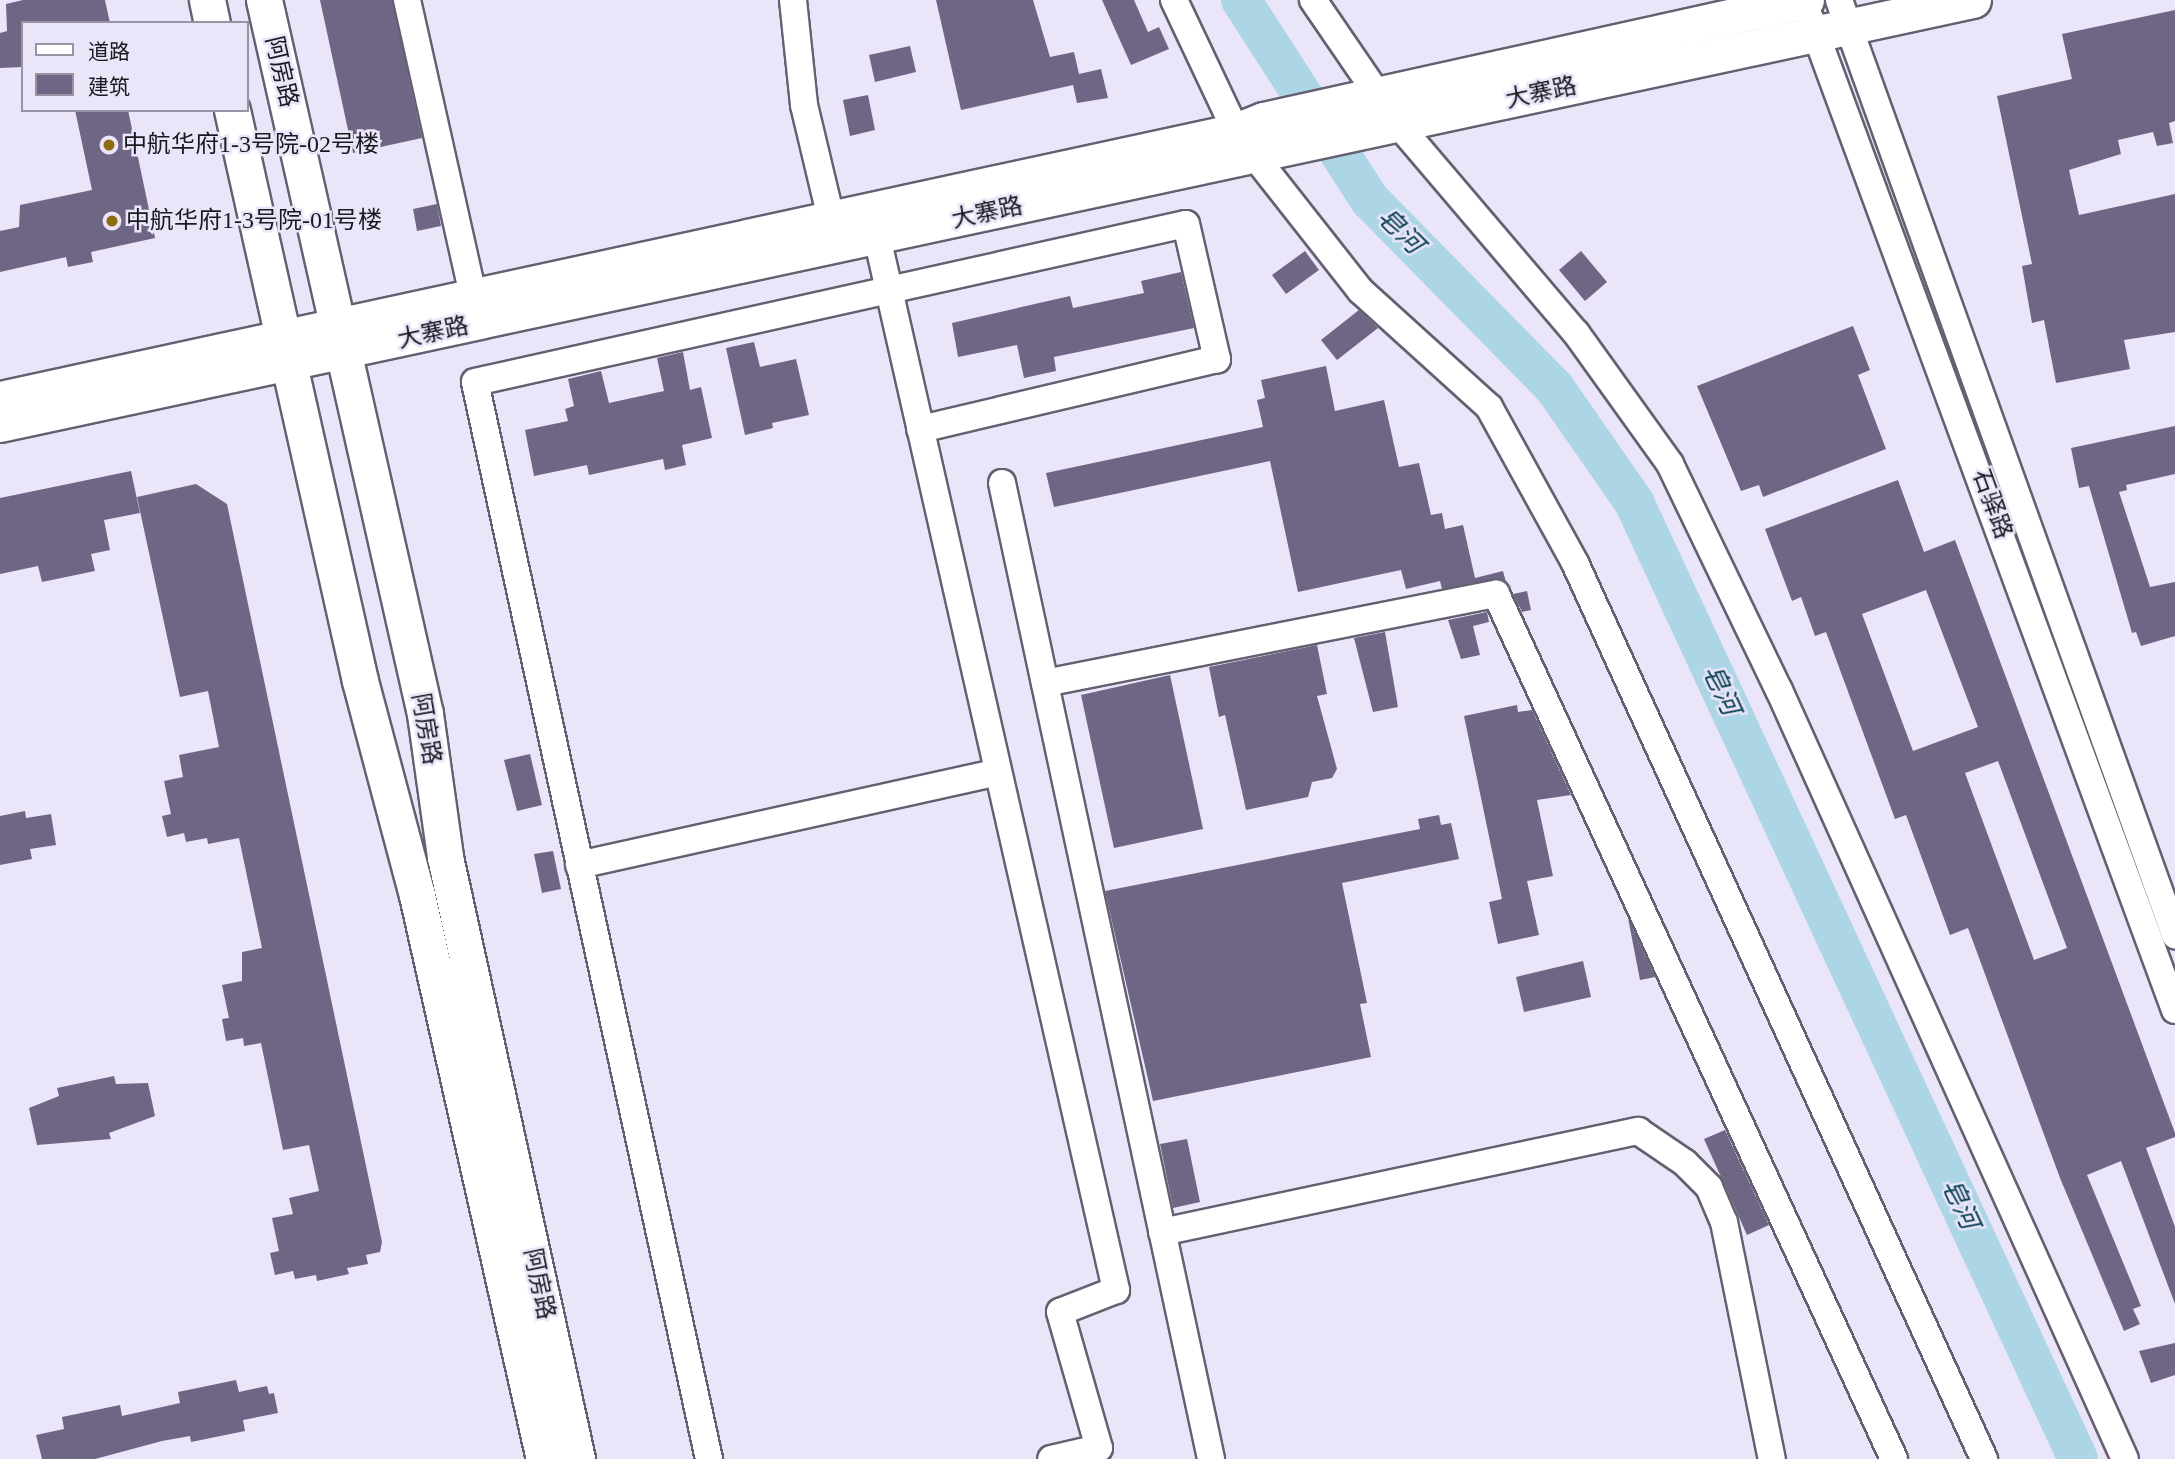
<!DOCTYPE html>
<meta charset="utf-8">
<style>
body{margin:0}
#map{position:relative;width:2175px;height:1459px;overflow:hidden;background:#ebe5f9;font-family:"Times New Roman","Noto Sans SC",serif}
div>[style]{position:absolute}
.river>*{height:40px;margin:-20px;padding:0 20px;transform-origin:20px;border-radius:20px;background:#acd5e6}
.building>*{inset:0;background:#6f6685}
.roads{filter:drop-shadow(2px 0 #656071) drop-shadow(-2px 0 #656071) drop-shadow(0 2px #656071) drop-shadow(0 -2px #656071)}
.minor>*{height:26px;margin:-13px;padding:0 13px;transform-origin:13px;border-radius:13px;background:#fff}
.major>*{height:35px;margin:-17.5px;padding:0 17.5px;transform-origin:17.5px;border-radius:17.5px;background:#fff}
.dots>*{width:19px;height:19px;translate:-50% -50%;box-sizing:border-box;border:4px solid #ebe5f9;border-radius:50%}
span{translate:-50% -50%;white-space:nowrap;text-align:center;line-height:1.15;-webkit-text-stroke:5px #ebe5f9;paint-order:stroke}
.street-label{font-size:24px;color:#1a181f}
.poi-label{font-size:24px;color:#1a181f}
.left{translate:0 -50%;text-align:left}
.water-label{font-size:26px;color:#043f52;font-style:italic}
.legend{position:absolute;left:21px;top:21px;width:228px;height:91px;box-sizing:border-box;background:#ebe5f9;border:2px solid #9793a2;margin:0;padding:9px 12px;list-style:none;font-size:21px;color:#1a181f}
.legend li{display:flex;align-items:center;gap:14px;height:35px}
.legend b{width:35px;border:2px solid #9793a2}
</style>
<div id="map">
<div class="river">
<div style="left:1241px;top:0;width:238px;rotate:57.2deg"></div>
<div style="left:1370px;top:200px;width:262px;rotate:45.5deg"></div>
<div style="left:1554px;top:387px;width:140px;rotate:55.2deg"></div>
<div style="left:1634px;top:502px;width:1055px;rotate:65.11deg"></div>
</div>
<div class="building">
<div style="clip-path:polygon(23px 0,105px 0,110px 23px,23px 23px,23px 67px,0 68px,0 33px,7px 31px,6px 4px)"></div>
<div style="clip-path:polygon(320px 0,392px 0,422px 138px,353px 153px)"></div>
<div style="clip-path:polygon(936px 0,1033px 0,1050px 57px,1074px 52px,1079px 74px,1101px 69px,1108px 98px,1077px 103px,1073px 85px,961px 110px)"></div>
<div style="clip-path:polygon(1102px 0,1134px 0,1148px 32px,1159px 27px,1169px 49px,1131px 65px)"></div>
<div style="clip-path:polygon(2175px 10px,2175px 121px,2169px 123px,2173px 143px,2157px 146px,2153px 132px,2118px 140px,2121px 154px,2069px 170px,2079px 215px,2175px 194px,2175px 332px,2124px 340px,2130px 369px,2056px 383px,2044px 320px,2032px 323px,2022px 266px,2032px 264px,1997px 96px,2072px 79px,2062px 34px)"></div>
<div style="clip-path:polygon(910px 46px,916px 72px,875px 82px,869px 55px)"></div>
<div style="clip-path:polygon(868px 95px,875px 130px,850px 136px,843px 100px)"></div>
<div style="clip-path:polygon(75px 110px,128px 110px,155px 238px,91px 252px,93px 262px,68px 267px,66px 257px,0 272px,0 231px,19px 227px,20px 205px,92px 190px)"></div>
<div style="clip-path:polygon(437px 204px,441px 226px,417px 231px,413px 209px)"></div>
<div style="clip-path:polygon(1305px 251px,1319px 270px,1286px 294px,1272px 275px)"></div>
<div style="clip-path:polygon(1581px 251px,1607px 282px,1585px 301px,1559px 270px)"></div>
<div style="clip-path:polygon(1181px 272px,1194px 328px,1054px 357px,1056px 371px,1024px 378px,1017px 345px,958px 357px,952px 323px,1070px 296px,1073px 308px,1144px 293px,1141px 281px)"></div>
<div style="clip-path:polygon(1359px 310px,1378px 328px,1337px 360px,1321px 340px)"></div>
<div style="clip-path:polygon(1853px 326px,1870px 370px,1858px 375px,1886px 449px,1763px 497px,1759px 485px,1741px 491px,1697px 386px)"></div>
<div style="clip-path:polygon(754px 342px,760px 367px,796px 359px,809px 415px,772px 423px,773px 428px,745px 435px,726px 348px)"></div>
<div style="clip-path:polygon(683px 352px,690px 390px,701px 387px,712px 438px,682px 445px,686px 465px,665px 470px,663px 459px,589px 475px,587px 465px,534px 476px,525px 430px,568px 421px,565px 409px,574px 406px,568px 379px,601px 371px,609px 403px,664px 391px,657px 358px)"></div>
<div style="clip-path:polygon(1326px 366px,1335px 411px,1384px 400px,1399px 467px,1419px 463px,1431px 515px,1442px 513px,1445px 529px,1463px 525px,1475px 578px,1503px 571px,1506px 582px,1493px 579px,1442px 589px,1440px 581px,1406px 589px,1401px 570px,1298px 592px,1270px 461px,1054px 507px,1046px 473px,1263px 427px,1257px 400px,1265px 398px,1261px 380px)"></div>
<div style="clip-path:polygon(2175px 426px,2175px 474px,2126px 485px,2127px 490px,2119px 492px,2150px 587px,2175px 582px,2175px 636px,2141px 646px,2136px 632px,2132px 633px,2089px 486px,2079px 488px,2071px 448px)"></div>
<div style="clip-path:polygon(131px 471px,140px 513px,104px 520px,110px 550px,91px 554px,95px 571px,42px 582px,38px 566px,0 574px,0 498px)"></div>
<div style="clip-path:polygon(evenodd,1898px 480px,1924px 552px,1955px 540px,2175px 1133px,2175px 1137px,2146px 1148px,2175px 1227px,2175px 1304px,2121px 1161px,2087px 1175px,2141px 1306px,2133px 1309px,2140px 1324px,2124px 1331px,2060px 1178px,1968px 928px,1950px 935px,1906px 815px,1895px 819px,1826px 632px,1815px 636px,1801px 597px,1792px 601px,1765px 529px,1898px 480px,1926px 590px,1978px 727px,1913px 751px,1862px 614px,1926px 590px,1898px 480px,1998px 761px,2067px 948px,2034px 960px,1965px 773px,1998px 761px)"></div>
<div style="clip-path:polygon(196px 484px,227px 504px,382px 1242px,380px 1252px,366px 1255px,368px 1264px,347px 1268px,349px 1274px,317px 1281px,316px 1275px,295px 1279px,293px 1271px,275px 1275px,270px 1253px,279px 1251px,272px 1218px,293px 1214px,289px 1198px,319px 1191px,309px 1145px,283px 1150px,261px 1043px,244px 1046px,243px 1038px,226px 1041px,222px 1019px,229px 1018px,222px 985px,242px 981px,242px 952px,262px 948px,239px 838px,208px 844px,207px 838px,186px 842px,184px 833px,167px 837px,162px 816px,171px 814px,164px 781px,183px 777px,179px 755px,219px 747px,208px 691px,180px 697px,137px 497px)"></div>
<div style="clip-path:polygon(1527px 591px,1531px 610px,1522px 612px,1513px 594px)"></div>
<div style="clip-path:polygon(1487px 612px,1489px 622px,1473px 626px,1480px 655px,1461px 659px,1448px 620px)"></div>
<div style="clip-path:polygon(1385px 632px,1398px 707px,1373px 712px,1354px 638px)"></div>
<div style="clip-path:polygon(1317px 645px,1327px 694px,1317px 696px,1337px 769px,1332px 778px,1312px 782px,1308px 797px,1246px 810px,1225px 715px,1219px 717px,1209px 667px)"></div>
<div style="clip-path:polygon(1170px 675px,1203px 829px,1114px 848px,1081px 695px)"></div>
<div style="clip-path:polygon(1517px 705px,1518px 712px,1532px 710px,1571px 795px,1537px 800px,1553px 876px,1527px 881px,1539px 935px,1498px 944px,1489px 902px,1502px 899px,1464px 716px)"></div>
<div style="clip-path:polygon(530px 754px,542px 805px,517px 811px,504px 760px)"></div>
<div style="clip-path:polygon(25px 811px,26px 818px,51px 814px,56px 845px,30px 849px,32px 859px,0 865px,0 816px)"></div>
<div style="clip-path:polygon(1439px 815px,1441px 825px,1451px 823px,1459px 859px,1342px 883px,1367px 1003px,1360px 1004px,1371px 1057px,1153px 1101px,1105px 891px,1420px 829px,1418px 819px)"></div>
<div style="clip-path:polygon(553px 851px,561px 889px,542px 893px,534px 854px)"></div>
<div style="clip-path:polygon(1628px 918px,1655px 977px,1640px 980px)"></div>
<div style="clip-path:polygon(1583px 961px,1591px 997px,1524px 1012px,1516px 977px)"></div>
<div style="clip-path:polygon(114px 1076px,116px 1084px,148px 1083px,155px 1116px,109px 1133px,111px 1139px,37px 1145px,29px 1108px,59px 1096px,57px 1088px)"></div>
<div style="clip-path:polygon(1725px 1130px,1769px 1225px,1747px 1235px,1704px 1139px)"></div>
<div style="clip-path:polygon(1187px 1139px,1200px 1202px,1173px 1208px,1160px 1144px)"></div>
<div style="clip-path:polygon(2175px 1343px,2175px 1375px,2151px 1383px,2139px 1351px)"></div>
<div style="clip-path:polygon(236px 1380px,239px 1392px,267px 1386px,269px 1394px,274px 1393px,278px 1413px,243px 1420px,245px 1431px,191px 1442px,190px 1436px,162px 1441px,95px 1459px,42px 1459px,36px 1435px,64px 1429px,62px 1417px,120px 1405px,122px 1416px,180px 1403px,178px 1392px)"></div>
</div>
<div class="roads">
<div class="minor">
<div style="left:407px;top:0;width:302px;rotate:77.4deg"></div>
<div style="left:793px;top:0;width:106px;rotate:84deg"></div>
<div style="left:804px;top:105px;width:116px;rotate:76.6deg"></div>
<div style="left:1174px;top:0;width:145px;rotate:64.7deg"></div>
<div style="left:1236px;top:131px;width:29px;rotate:54deg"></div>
<div style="left:1253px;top:154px;width:174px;rotate:51.8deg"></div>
<div style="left:1361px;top:291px;width:173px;rotate:42.2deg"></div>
<div style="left:1489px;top:407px;width:178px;rotate:61.1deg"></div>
<div style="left:1575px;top:563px;width:985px;rotate:65.46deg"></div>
<div style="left:1313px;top:0;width:150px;rotate:55.6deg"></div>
<div style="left:1398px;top:124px;width:275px;rotate:49.6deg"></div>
<div style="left:1576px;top:333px;width:161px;rotate:54.3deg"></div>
<div style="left:1670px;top:464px;width:251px;rotate:64.3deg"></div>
<div style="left:1779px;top:690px;width:843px;rotate:65.78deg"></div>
<div style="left:1839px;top:0;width:994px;rotate:70.23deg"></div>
<div style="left:1810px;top:18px;width:1057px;rotate:69.8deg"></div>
<div style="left:877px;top:237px;width:1080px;rotate:77.21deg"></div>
<div style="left:1116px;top:1290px;width:60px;rotate:158.6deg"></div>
<div style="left:1060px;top:1312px;width:141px;rotate:74deg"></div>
<div style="left:1099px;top:1448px;width:49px;rotate:167.1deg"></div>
<div style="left:1002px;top:483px;width:998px;rotate:77.91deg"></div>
<div style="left:1045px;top:683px;width:460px;rotate:-11.2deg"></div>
<div style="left:1496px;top:594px;width:952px;rotate:65.29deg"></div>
<div style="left:579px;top:865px;width:429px;rotate:-12.5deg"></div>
<div style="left:1162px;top:1232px;width:487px;rotate:-12deg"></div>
<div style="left:1638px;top:1131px;width:57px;rotate:34.2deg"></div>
<div style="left:1685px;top:1163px;width:34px;rotate:45deg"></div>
<div style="left:1709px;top:1187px;width:38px;rotate:67deg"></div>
<div style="left:1724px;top:1222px;width:242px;rotate:78.6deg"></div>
<div style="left:709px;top:1459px;width:1102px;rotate:-102.26deg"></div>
<div style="left:475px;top:382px;width:728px;rotate:-12.53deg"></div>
<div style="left:1186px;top:224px;width:139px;rotate:77.1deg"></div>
<div style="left:1217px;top:359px;width:305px;rotate:166.7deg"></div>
</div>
<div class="major">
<div style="left:207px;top:0;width:24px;rotate:78deg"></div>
<div style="left:264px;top:0;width:732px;rotate:77.29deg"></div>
<div style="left:425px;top:714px;width:144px;rotate:82deg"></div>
<div style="left:445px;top:857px;width:616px;rotate:77.63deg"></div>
<div style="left:232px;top:110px;width:585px;rotate:77.36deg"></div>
<div style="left:360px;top:681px;width:221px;rotate:75.1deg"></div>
<div style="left:417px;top:895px;width:578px;rotate:77.31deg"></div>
<div style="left:0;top:399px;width:1265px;rotate:-12.23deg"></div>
<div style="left:1236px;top:131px;width:29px;rotate:-22deg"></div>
<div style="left:1263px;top:120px;width:556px;rotate:-12.46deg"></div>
<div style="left:0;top:424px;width:2018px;rotate:-12.13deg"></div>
</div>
</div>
<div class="dots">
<div style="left:109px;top:145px;background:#8d6c0e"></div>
<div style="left:112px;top:221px;background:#8d6c0e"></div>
</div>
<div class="street-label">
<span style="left:281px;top:72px;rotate:77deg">阿房路</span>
<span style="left:1541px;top:93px;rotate:-12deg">大寨路</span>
<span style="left:987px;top:213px;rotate:-12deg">大寨路</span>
<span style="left:433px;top:333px;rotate:-12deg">大寨路</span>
<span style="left:1992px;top:504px;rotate:70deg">石驿路</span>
<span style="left:426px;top:729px;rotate:80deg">阿房路</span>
<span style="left:539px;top:1284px;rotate:78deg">阿房路</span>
</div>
<div class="poi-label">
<span class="left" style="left:123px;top:145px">中航华府1-3号院-02号楼</span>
<span class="left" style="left:126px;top:221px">中航华府1-3号院-01号楼</span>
</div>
<div class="water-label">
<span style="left:1400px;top:231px;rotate:45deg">皂河</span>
<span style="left:1721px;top:690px;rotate:65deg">皂河</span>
<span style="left:1960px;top:1204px;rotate:65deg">皂河</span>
</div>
<ul class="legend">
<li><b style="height:9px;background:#fff"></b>道路</li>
<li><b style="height:19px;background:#6f6685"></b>建筑</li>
</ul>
</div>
